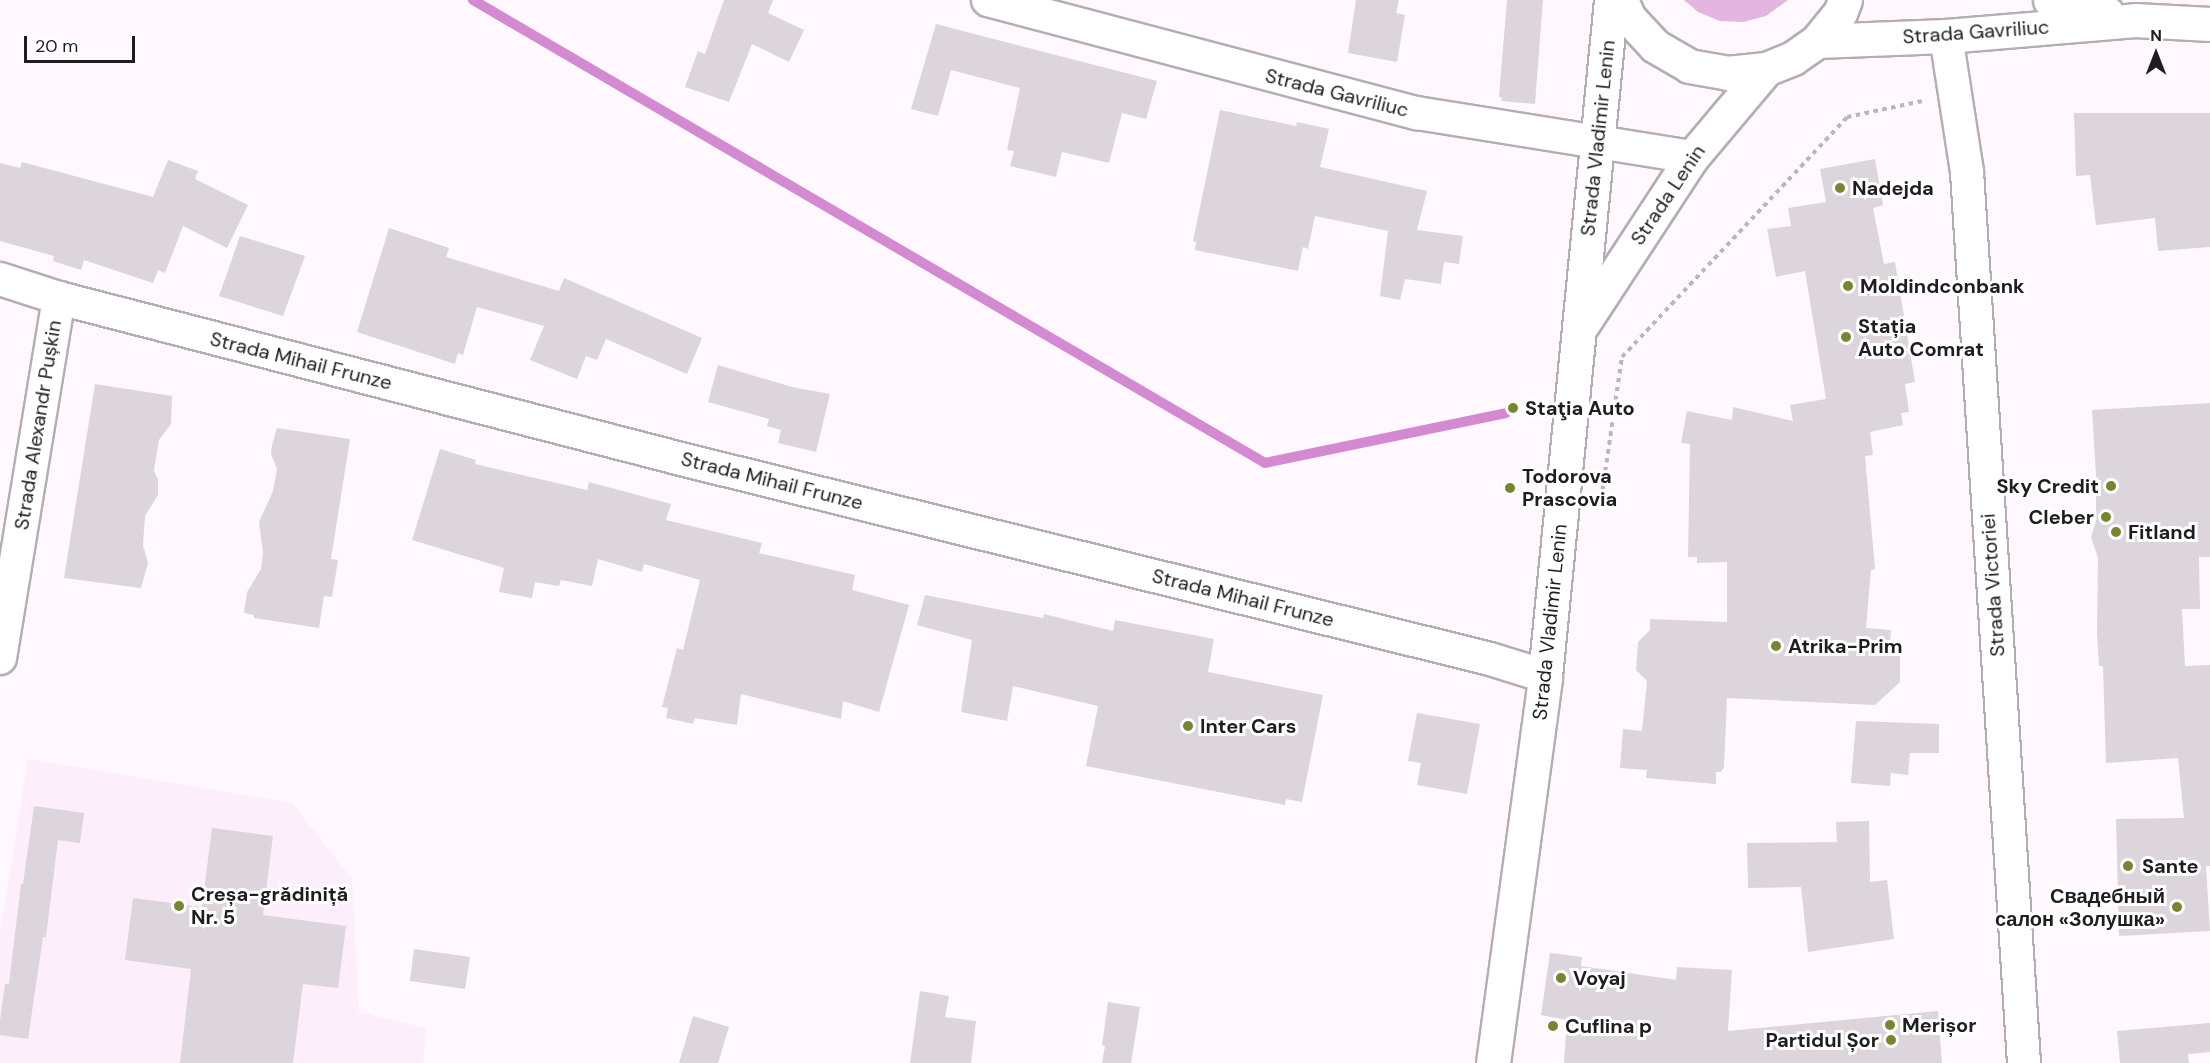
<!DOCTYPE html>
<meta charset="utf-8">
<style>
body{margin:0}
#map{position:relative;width:2210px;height:1063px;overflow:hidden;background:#fff8fe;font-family:"DM Sans",sans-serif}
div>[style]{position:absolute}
.built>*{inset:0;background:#fceefb}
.green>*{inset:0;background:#e3b5e1}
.stream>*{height:10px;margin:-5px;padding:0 5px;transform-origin:5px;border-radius:5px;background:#d38ad1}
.building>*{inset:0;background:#dcd5dc}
.path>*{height:4px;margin-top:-2px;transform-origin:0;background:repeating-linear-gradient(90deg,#bbb6bb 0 4.5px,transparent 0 9px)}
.roads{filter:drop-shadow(2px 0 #b5adb4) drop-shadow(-2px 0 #b5adb4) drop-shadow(0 2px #b5adb4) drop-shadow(0 -2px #b5adb4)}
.minor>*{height:32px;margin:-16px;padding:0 16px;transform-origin:16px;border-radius:16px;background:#fff}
.tertiary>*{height:33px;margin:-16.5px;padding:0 16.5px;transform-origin:16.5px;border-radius:16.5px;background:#fff}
.secondary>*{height:33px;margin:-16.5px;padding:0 16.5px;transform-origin:16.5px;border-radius:16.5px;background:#fff}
.primary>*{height:33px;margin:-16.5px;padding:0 16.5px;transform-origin:16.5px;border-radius:16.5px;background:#fff}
.dots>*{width:16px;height:16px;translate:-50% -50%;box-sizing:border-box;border:3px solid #fff;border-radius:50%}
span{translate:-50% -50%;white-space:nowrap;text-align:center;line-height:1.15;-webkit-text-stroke:6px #fff;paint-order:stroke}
.street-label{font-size:20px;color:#1f1d1f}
.poi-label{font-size:20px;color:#1f1d1f;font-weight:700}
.left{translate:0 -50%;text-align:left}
.right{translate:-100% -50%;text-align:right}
.north{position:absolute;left:2126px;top:24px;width:60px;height:60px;-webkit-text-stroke:4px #fff;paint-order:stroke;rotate:0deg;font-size:16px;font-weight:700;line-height:24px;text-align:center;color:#1f1d1f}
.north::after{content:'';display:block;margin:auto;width:21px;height:27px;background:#1f1d1f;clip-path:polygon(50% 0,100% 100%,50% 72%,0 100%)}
.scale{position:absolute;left:24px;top:36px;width:111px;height:27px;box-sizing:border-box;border:3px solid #1f1d1f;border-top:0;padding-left:8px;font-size:18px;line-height:21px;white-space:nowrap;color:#1f1d1f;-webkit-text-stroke:4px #fff;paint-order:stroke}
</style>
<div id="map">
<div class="built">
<div style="clip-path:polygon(28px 759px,292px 803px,352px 879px,359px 1012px,426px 1028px,423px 1063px,0 1063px,0 934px)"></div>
</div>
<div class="green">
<div style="clip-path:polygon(1684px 0,1788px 0,1766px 16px,1743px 22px,1720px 21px,1698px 12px)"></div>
</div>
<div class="stream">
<div style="left:473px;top:0;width:917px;rotate:30.31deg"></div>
<div style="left:1265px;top:463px;width:246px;rotate:-11.7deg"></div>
</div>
<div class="building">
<div style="clip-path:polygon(724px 0,773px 0,768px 13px,804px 30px,789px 62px,752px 44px,729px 102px,685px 87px,698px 51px,705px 54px)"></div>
<div style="clip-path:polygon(1356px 0,1399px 0,1396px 13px,1405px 15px,1397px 62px,1348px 53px)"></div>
<div style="clip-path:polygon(1507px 0,1543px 0,1535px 104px,1501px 101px,1502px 98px,1499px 97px)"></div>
<div style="clip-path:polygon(936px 24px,1157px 81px,1146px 119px,1122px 113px,1109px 163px,1062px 152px,1056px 177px,1010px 166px,1014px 151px,1007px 150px,1020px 88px,951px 70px,938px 116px,911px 109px)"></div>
<div style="clip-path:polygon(1220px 110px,1296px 126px,1297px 122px,1329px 129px,1320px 167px,1427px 191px,1417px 230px,1463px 236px,1459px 264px,1444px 262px,1441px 284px,1405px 279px,1400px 300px,1380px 296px,1388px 231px,1315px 216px,1308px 249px,1303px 247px,1298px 271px,1195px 250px,1196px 242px,1193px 241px)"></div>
<div style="clip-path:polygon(2074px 113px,2210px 113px,2210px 247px,2158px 251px,2155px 218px,2096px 225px,2090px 175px,2076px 176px)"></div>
<div style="clip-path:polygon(1875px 159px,1883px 205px,1873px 208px,1884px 264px,1895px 262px,1915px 382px,1905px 384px,1909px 412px,1901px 413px,1903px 425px,1870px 432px,1873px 455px,1865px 456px,1875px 569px,1871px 570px,1866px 628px,1891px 630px,1890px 643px,1900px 654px,1900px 682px,1875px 705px,1727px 698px,1724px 767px,1721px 772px,1716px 772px,1716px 784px,1646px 778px,1647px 770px,1620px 768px,1623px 729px,1642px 731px,1647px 681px,1636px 670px,1638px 642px,1650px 630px,1650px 619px,1727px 622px,1727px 562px,1697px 563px,1697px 557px,1688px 557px,1690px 444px,1681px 443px,1687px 411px,1732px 420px,1733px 407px,1793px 421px,1790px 405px,1826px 399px,1805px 271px,1776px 277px,1767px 229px,1791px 226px,1788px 208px,1826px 202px,1820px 169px)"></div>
<div style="clip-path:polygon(168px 160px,198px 171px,195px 179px,248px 205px,227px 248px,183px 226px,165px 273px,158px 270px,153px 283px,84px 260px,81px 270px,53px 261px,54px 256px,0 241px,0 163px,20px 168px,22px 162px,153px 197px)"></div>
<div style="clip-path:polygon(389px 228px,449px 248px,446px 257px,559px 291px,564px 278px,702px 338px,687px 374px,606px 339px,597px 360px,586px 356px,577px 379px,530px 360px,544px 326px,477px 307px,463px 355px,458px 353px,455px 364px,357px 332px)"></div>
<div style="clip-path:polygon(240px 236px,305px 256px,283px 316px,219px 296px)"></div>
<div style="clip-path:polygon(718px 365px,792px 387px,830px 394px,816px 452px,778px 443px,781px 430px,767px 426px,769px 419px,708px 402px)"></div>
<div style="clip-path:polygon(95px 384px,172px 396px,171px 424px,159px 440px,154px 470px,158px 480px,158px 495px,145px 516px,143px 545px,148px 563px,141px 588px,64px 578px)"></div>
<div style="clip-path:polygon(2210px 403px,2210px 557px,2199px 557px,2200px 609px,2182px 609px,2185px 666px,2210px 665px,2210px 866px,2206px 866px,2210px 931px,2119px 936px,2116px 819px,2184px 818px,2178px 758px,2106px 763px,2103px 666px,2099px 666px,2097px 634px,2098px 558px,2091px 537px,2096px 521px,2096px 475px,2092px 410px)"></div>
<div style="clip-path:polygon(277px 428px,350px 439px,331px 559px,338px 560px,332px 597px,324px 596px,319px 628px,254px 618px,254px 615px,244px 613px,247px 592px,261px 569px,263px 553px,259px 522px,273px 491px,277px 469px,271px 454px,272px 445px)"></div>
<div style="clip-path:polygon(440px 449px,476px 460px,475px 464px,587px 490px,589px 482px,671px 504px,666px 520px,762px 543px,759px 553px,855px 575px,852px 590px,909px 605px,879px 712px,843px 701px,841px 719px,741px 694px,737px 725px,695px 718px,693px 724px,666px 718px,668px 708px,662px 707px,677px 648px,683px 650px,700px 580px,644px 564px,642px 572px,598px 559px,592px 586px,561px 580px,559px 586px,535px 582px,532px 598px,499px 592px,504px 568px,412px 540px)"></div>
<div style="clip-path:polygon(925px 595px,1043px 618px,1044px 614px,1113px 631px,1115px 620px,1214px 639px,1208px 672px,1323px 695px,1302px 802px,1286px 799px,1285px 805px,1086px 766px,1098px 706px,1013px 686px,1007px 721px,961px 712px,972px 640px,917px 625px)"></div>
<div style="clip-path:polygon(1417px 713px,1480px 724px,1467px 794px,1417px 785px,1421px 763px,1408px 761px)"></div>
<div style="clip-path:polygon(1856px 721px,1939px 724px,1939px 753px,1910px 753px,1908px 775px,1891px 773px,1890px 786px,1851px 783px)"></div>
<div style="clip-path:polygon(34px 806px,84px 813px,80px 843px,58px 840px,46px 937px,43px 937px,28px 1039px,0 1035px,0 1021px,5px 984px,9px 984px,21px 884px,23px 884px)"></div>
<div style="clip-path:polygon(1869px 821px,1870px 882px,1887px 880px,1894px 939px,1808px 952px,1801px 887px,1748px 888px,1747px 843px,1837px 842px,1836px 822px)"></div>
<div style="clip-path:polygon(212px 828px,273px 836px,263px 915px,346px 926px,338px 988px,303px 984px,293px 1063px,180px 1063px,191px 969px,125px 960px,133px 898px,202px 907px)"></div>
<div style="clip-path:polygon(414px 949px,470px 957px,465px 989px,410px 981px)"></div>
<div style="clip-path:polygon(1550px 953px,1582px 957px,1581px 966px,1676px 980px,1677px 967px,1732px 970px,1728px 1031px,1938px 1011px,1942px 1063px,1564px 1063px,1567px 1020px,1541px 1015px)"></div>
<div style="clip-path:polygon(920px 991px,949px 996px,945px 1017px,976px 1021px,971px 1063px,910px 1063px)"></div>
<div style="clip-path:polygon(1108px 1002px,1140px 1007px,1131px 1063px,1102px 1063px,1105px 1046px,1102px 1045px)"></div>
<div style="clip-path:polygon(693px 1016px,729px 1027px,718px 1063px,679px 1063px)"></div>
<div style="clip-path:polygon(2210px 1023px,2210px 1052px,2188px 1054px,2189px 1063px,2120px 1063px,2117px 1031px)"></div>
</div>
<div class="path">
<div style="left:1600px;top:507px;width:152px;rotate:-81.7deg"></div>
<div style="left:1622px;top:357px;width:329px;rotate:-46.8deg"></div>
<div style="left:1847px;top:117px;width:77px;rotate:-12deg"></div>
</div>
<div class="roads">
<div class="minor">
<div style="left:988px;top:0;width:444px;rotate:14.8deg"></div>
<div style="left:1417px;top:113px;width:278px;rotate:9.1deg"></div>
<div style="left:1946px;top:36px;width:138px;rotate:81.2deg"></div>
<div style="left:1967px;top:172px;width:893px;rotate:86.34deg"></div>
<div style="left:0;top:279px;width:62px;rotate:17.9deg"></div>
<div style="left:59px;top:298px;width:651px;rotate:14.51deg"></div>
<div style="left:689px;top:461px;width:825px;rotate:13.88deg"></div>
<div style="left:1490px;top:659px;width:58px;rotate:17.2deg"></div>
<div style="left:0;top:658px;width:365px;rotate:-80.7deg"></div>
</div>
<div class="tertiary">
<div style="left:2050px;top:0;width:58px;rotate:12.8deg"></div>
<div style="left:1817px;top:41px;width:129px;rotate:-2.2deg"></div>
<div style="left:1946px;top:36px;width:190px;rotate:-4.8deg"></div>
<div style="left:2135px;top:20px;width:75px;rotate:3.1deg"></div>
</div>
<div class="secondary">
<div style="left:1582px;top:325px;width:201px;rotate:-56.8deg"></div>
<div style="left:1692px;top:157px;width:115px;rotate:-49.9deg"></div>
<div style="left:1493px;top:1063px;width:390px;rotate:-82.3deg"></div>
<div style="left:1545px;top:676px;width:679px;rotate:-84.42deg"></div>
</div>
<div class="primary">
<div style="left:1621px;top:0;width:20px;rotate:66deg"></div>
<div style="left:1629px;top:18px;width:38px;rotate:47deg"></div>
<div style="left:1655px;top:46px;width:39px;rotate:30deg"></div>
<div style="left:1689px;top:66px;width:39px;rotate:10deg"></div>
<div style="left:1727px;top:73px;width:39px;rotate:-6deg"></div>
<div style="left:1766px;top:69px;width:29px;rotate:-22deg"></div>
<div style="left:1793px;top:58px;width:29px;rotate:-35deg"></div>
<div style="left:1817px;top:41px;width:36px;rotate:-51deg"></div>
<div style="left:1840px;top:13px;width:14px;rotate:-69deg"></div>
</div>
</div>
<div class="dots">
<div style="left:1840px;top:188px;background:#778432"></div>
<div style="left:1848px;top:286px;background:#778432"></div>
<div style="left:1846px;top:337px;background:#778432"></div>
<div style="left:1513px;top:408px;background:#778432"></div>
<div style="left:2111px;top:486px;background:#778432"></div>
<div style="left:1510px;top:488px;background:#778432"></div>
<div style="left:2106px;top:517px;background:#778432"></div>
<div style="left:2116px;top:532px;background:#778432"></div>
<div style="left:1776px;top:646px;background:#778432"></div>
<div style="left:1188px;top:726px;background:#778432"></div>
<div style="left:2128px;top:866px;background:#778432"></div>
<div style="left:179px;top:906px;background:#778432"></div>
<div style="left:2177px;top:907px;background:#778432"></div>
<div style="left:1561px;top:978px;background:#778432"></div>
<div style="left:1890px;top:1025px;background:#778432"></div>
<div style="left:1553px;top:1026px;background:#778432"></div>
<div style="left:1891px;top:1040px;background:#778432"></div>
</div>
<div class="street-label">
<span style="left:1976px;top:32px;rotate:-4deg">Strada Gavriliuc</span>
<span style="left:1337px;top:93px;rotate:14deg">Strada Gavriliuc</span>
<span style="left:1598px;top:138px;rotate:-84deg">Strada Vladimir Lenin</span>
<span style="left:1668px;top:195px;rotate:-56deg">Strada Lenin</span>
<span style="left:301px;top:361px;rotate:14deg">Strada Mihail Frunze</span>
<span style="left:38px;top:425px;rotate:-81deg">Strada Alexandr Pușkin</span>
<span style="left:772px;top:481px;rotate:14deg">Strada Mihail Frunze</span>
<span style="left:1993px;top:585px;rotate:-94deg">Strada Victoriei</span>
<span style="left:1243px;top:598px;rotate:14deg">Strada Mihail Frunze</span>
<span style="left:1550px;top:622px;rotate:-84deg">Strada Vladimir Lenin</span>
</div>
<div class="poi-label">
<span class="left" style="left:1852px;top:188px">Nadejda</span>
<span class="left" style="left:1860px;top:286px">Moldindconbank</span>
<span class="left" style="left:1858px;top:338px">Stația<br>Auto Comrat</span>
<span class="left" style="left:1525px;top:408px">Staţia Auto</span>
<span class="left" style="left:1522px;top:488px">Todorova<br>Prascovia</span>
<span class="right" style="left:2099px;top:486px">Sky Credit</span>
<span class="right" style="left:2094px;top:517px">Cleber</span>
<span class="left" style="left:2128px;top:532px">Fitland</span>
<span class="left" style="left:1788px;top:646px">Atrika-Prim</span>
<span class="left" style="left:1200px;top:726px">Inter Cars</span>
<span class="left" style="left:2142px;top:866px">Sante</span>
<span class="left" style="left:191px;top:906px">Creșa-grădiniță<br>Nr. 5</span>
<span class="right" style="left:2165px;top:908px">Свадебный<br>салон «Золушка»</span>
<span class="left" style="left:1573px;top:978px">Voyaj</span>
<span class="left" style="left:1902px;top:1025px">Merișor</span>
<span class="left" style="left:1565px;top:1026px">Cuflina p</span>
<span class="right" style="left:1879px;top:1040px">Partidul Șor</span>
</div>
<div class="north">N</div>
<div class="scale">20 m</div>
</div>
